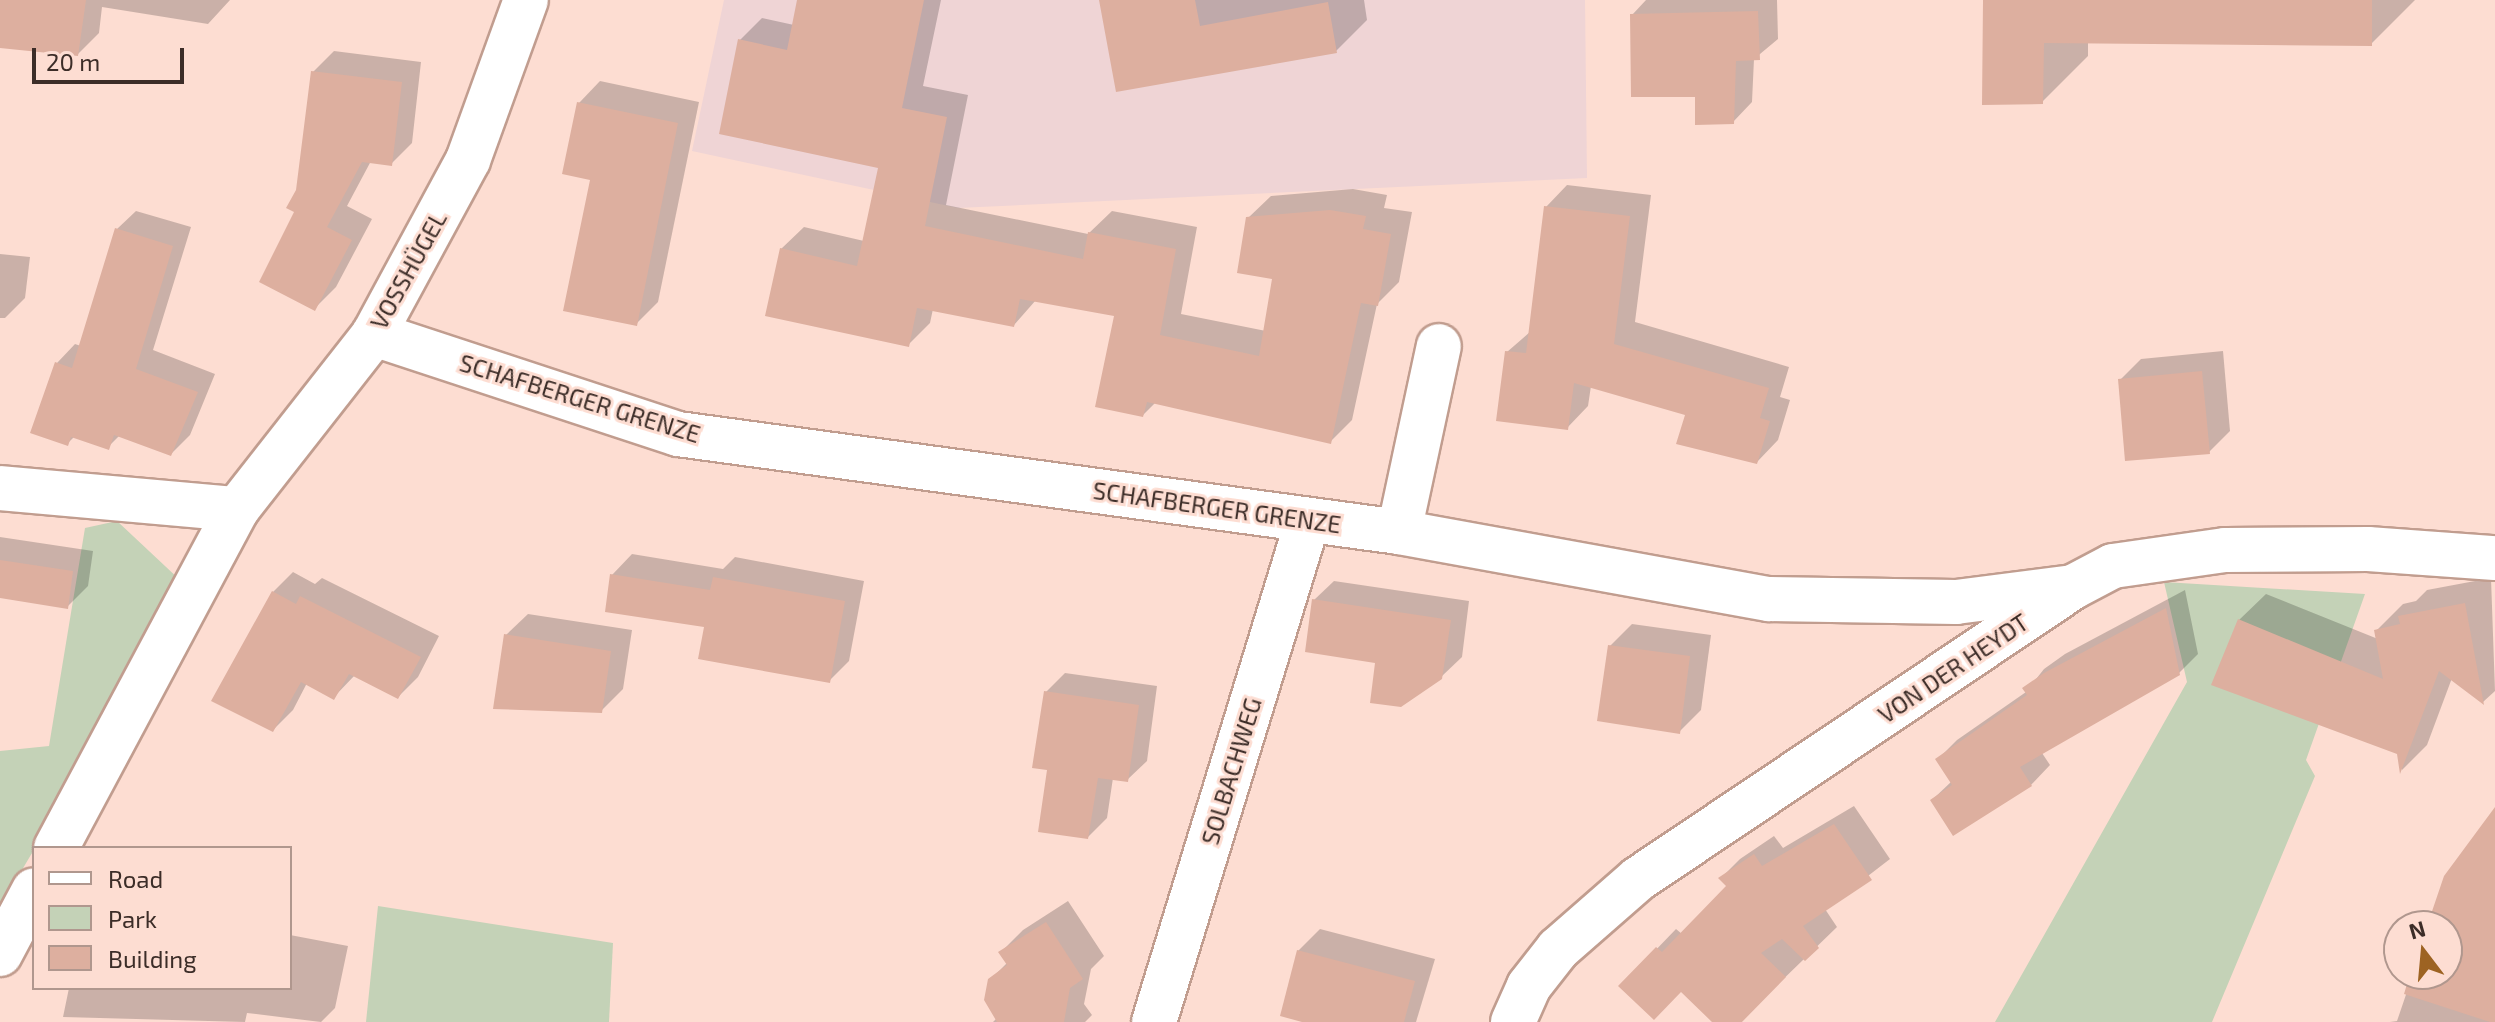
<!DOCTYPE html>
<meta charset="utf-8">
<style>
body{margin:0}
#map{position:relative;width:2495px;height:1022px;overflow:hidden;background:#fdddd2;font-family:"Exo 2",sans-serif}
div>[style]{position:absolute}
.commercial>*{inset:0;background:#efd4d5}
.green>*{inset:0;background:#c4d2b7}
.shadow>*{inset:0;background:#0003}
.building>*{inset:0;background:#ddaf9f}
.roads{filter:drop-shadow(2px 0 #c19d8f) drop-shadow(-2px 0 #c19d8f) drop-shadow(0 2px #c19d8f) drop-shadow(0 -2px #c19d8f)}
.street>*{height:44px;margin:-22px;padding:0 22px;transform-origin:22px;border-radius:22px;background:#fff}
span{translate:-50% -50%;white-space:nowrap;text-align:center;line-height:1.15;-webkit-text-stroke:6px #fdddd2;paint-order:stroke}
.street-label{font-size:24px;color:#3c2d28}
.legend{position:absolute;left:32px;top:846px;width:260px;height:144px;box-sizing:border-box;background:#fdddd2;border:2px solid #b0978e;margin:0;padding:10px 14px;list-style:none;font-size:24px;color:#3c2d28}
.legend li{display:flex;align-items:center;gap:16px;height:40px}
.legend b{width:40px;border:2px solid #b0978e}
.north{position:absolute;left:2383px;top:910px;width:80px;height:80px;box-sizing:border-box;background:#fdddd2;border:2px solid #b0978e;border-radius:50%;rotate:344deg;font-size:22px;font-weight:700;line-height:32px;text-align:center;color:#3c2d28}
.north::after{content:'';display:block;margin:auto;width:28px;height:36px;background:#9d6322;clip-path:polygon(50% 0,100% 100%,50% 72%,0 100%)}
.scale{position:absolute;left:32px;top:48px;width:152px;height:36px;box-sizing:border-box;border:4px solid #3c2d28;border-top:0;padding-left:10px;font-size:24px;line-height:28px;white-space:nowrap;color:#3c2d28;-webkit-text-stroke:6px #fdddd2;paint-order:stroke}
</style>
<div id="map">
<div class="commercial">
<div style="clip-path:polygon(724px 0,1585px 0,1587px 178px,958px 208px,692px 151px)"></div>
</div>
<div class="green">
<div style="clip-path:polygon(117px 521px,181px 581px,80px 772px,0 907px,0 751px,49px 746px,85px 528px)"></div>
<div style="clip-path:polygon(2164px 582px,2365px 594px,2306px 760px,2315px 776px,2212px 1022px,1995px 1022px,2187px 682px)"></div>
<div style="clip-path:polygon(378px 906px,613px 943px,609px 1022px,366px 1022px)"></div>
</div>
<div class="shadow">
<div style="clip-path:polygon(0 0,230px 0,208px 24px,102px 7px,99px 33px,78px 54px,0 44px)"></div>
<div style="clip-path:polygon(799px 0,941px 0,923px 86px,968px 95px,946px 205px,1088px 234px,1112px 211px,1197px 227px,1181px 314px,1266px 331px,1275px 278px,1248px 218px,1271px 196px,1353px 189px,1387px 195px,1384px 208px,1412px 212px,1399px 282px,1377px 304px,1352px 420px,1330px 442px,1156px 402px,1143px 415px,1116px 315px,1036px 300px,1014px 325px,933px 309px,930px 323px,908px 345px,781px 249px,804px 227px,864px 241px,880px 166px,740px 40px,762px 18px,794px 25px)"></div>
<div style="clip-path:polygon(1106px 0,1364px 0,1367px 20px,1336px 51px,1117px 89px)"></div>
<div style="clip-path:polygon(1646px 0,1777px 0,1778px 39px,1754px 59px,1752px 102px,1733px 122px,1697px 95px,1632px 15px)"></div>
<div style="clip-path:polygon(1985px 0,2415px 0,2371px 44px,2088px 42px,2088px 56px,2042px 102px)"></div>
<div style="clip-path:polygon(334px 51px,421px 62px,412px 143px,391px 164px,371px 161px,347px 206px,372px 219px,336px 287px,315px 308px,297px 211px,298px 190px,313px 72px)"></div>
<div style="clip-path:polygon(600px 81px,699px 102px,658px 302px,636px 324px,593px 178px,579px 103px)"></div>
<div style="clip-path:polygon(1567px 185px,1651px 195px,1635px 322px,1789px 367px,1780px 397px,1790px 400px,1778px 440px,1757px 462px,1687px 413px,1591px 386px,1588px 406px,1567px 428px,1507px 352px,1531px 331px,1546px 207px)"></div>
<div style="clip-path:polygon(136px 211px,191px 227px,153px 350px,215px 374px,190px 435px,171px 454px,120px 435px,108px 447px,75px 436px,67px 444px,57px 363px,75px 344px,81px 346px,117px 229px)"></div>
<div style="clip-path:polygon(0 254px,30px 257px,25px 298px,5px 318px,0 318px)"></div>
<div style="clip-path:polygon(2223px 351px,2230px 431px,2209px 452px,2120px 380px,2141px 359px)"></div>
<div style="clip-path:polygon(0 537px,93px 551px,88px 586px,67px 607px,0 596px)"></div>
<div style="clip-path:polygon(632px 554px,723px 569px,735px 557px,864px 581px,849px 661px,829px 681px,706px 625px,612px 575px)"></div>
<div style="clip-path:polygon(293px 572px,315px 584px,322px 578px,439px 636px,418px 677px,398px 697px,355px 675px,334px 697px,307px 683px,293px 710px,273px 730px,273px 592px)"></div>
<div style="clip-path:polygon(2491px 578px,2495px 691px,2483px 702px,2452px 678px,2427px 745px,2402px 770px,2398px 753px,2239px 620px,2266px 594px,2378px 639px,2376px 631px,2403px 604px,2416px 601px,2427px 590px)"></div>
<div style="clip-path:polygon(1334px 581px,1469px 601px,1462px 657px,1441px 677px,1378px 661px,1314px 600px)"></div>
<div style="clip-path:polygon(2185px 590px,2198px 654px,2179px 673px,2042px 753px,2050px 765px,2031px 785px,1932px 800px,1952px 781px,1938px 759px,1957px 740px,2026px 692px,2044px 669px,2065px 654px)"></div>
<div style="clip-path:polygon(528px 614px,632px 630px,623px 689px,601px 711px,506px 635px)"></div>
<div style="clip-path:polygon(1632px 624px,1711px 635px,1701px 710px,1679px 732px,1610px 646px)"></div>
<div style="clip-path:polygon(1065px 673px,1157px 686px,1147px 761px,1127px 780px,1113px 778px,1107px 818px,1088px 837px,1049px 769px,1046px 692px)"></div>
<div style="clip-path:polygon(1854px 806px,1890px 859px,1825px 909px,1837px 927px,1739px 1022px,1715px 1022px,1681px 990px,1621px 986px,1676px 929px,1682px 934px,1729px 886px,1721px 878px,1740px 859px,1774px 836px,1783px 848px)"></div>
<div style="clip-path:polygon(2495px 810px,2495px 1022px,2390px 1022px,2397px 1021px,2413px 974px,2447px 974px,2447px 926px,2429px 926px)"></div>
<div style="clip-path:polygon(1068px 901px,1104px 956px,1091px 969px,1084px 1004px,1092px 1015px,1085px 1022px,993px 1022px,997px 1018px,990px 980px,1008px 962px,1001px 952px,1023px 930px)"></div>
<div style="clip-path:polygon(1320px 929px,1435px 959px,1416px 1022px,1309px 1022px,1298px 951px)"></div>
<div style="clip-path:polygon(290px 935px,348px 946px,335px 1008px,321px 1022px,247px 1013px,245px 1022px,63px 1017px,69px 988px,290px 988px)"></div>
</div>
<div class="building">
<div style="clip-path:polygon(0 0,86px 0,78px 56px,0 48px)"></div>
<div style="clip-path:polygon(797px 0,924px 0,902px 108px,947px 117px,925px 226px,1083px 259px,1088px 232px,1176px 249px,1160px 335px,1259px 356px,1272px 279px,1237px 273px,1246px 217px,1330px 210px,1366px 216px,1363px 229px,1391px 234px,1378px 306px,1361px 303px,1331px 444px,1147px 402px,1143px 417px,1095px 407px,1114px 316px,1020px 299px,1014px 327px,917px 308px,909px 347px,765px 316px,780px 248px,857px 266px,878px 168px,719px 134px,738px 39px,787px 50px)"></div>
<div style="clip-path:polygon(1099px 0,1195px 0,1200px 26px,1328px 2px,1337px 53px,1116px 92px)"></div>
<div style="clip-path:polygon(1983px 0,2372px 0,2372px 46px,2044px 43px,2043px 104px,1982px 105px)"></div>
<div style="clip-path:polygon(1758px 11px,1760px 60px,1736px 61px,1734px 124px,1695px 125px,1695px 97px,1631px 97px,1630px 14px)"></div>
<div style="clip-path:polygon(311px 71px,402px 82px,392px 166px,362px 162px,327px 227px,352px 240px,315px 311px,259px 282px,294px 212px,286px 208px,296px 190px)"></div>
<div style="clip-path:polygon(577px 102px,678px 123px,637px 326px,563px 311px,590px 180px,562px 174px)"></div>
<div style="clip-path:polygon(1544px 206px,1630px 216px,1614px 344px,1769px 388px,1760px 418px,1770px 421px,1757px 464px,1676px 444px,1685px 415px,1574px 383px,1568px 430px,1496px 421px,1505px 351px,1526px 353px)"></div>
<div style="clip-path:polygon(115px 228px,173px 246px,136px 369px,198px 392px,171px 456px,114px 435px,109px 450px,71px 437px,68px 446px,30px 433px,55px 362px,72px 368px)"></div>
<div style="clip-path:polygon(2202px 371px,2210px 454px,2125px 461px,2118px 379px)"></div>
<div style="clip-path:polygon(0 560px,73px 571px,68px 609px,0 598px)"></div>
<div style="clip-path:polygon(610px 574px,710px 590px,713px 577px,845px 601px,830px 683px,698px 659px,704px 627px,605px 612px)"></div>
<div style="clip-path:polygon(272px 591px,296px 604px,300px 596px,421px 657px,398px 699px,349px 674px,334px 700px,301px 682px,273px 732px,211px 701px)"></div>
<div style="clip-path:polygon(1312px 599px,1451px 620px,1442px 679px,1401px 707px,1370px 703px,1375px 663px,1305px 652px)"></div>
<div style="clip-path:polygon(2465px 603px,2484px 705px,2439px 671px,2400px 774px,2397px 754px,2211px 685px,2238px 619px,2383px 679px,2374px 630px,2400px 624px,2398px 616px)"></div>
<div style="clip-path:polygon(2166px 608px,2180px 675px,2020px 767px,2032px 786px,1953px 836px,1930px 800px,1952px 785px,1935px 759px,2027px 695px,2022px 688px,2044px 673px)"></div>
<div style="clip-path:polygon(504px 634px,611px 651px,602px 713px,493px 709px)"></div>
<div style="clip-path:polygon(1608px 645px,1690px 656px,1680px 734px,1597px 721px)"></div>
<div style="clip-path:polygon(1044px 691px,1139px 705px,1128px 782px,1098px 778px,1088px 839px,1038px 832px,1047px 770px,1032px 768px)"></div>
<div style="clip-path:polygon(2495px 807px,2495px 1022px,2490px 1022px,2404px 994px,2410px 974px,2447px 974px,2447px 926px,2427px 926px,2444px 876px)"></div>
<div style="clip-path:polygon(1834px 824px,1872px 880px,1803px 926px,1819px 948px,1805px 961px,1782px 939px,1761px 953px,1786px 977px,1742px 1022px,1712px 1022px,1681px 992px,1654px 1020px,1618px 986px,1656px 947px,1662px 952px,1726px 886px,1718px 878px,1754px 854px,1762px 866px)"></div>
<div style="clip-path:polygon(1046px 922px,1083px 979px,1070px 988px,1064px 1022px,997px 1022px,984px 1000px,988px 979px,1007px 965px,998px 952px)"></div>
<div style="clip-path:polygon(1297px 950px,1415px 981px,1404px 1022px,1302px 1022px,1280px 1016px)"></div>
</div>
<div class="roads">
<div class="street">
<div style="left:374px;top:334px;width:320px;rotate:18.2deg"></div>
<div style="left:678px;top:434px;width:728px;rotate:7.74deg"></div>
<div style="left:1399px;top:532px;width:376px;rotate:10.3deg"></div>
<div style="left:1769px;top:599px;width:187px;rotate:0.9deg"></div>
<div style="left:1956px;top:602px;width:118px;rotate:-7.3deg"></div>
<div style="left:0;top:488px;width:238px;rotate:5.1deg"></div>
<div style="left:237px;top:509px;width:222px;rotate:-51.9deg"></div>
<div style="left:374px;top:334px;width:198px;rotate:-61.6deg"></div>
<div style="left:468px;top:160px;width:170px;rotate:-70.1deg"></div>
<div style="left:1399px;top:532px;width:190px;rotate:-77.9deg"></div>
<div style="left:56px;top:848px;width:384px;rotate:-61.9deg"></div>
<div style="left:0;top:954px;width:72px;rotate:-62deg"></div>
<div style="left:1154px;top:1022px;width:525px;rotate:-72.95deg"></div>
<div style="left:1513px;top:1022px;width:39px;rotate:-66deg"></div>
<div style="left:1529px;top:986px;width:47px;rotate:-51.9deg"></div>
<div style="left:1558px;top:949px;width:106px;rotate:-41.2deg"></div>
<div style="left:1638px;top:879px;width:524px;rotate:-33.87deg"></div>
<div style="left:2073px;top:587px;width:45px;rotate:-27.7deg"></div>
<div style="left:2113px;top:566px;width:113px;rotate:-8.1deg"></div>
<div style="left:2225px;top:550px;width:143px;rotate:-0.4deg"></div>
<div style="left:2368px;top:549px;width:127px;rotate:4.1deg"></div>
</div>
</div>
<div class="street-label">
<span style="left:408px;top:270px;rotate:-61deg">VOSSHÜGEL</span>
<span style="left:580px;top:398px;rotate:17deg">SCHAFBERGER GRENZE</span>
<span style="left:1217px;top:507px;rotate:8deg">SCHAFBERGER GRENZE</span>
<span style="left:1953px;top:668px;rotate:-34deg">VON DER HEYDT</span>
<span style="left:1231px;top:771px;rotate:-73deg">SOLBACHWEG</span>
</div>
<ul class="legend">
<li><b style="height:10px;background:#fff"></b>Road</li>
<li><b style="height:22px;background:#c4d2b7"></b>Park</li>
<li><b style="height:22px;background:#ddaf9f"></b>Building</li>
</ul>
<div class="north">N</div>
<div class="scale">20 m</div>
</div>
